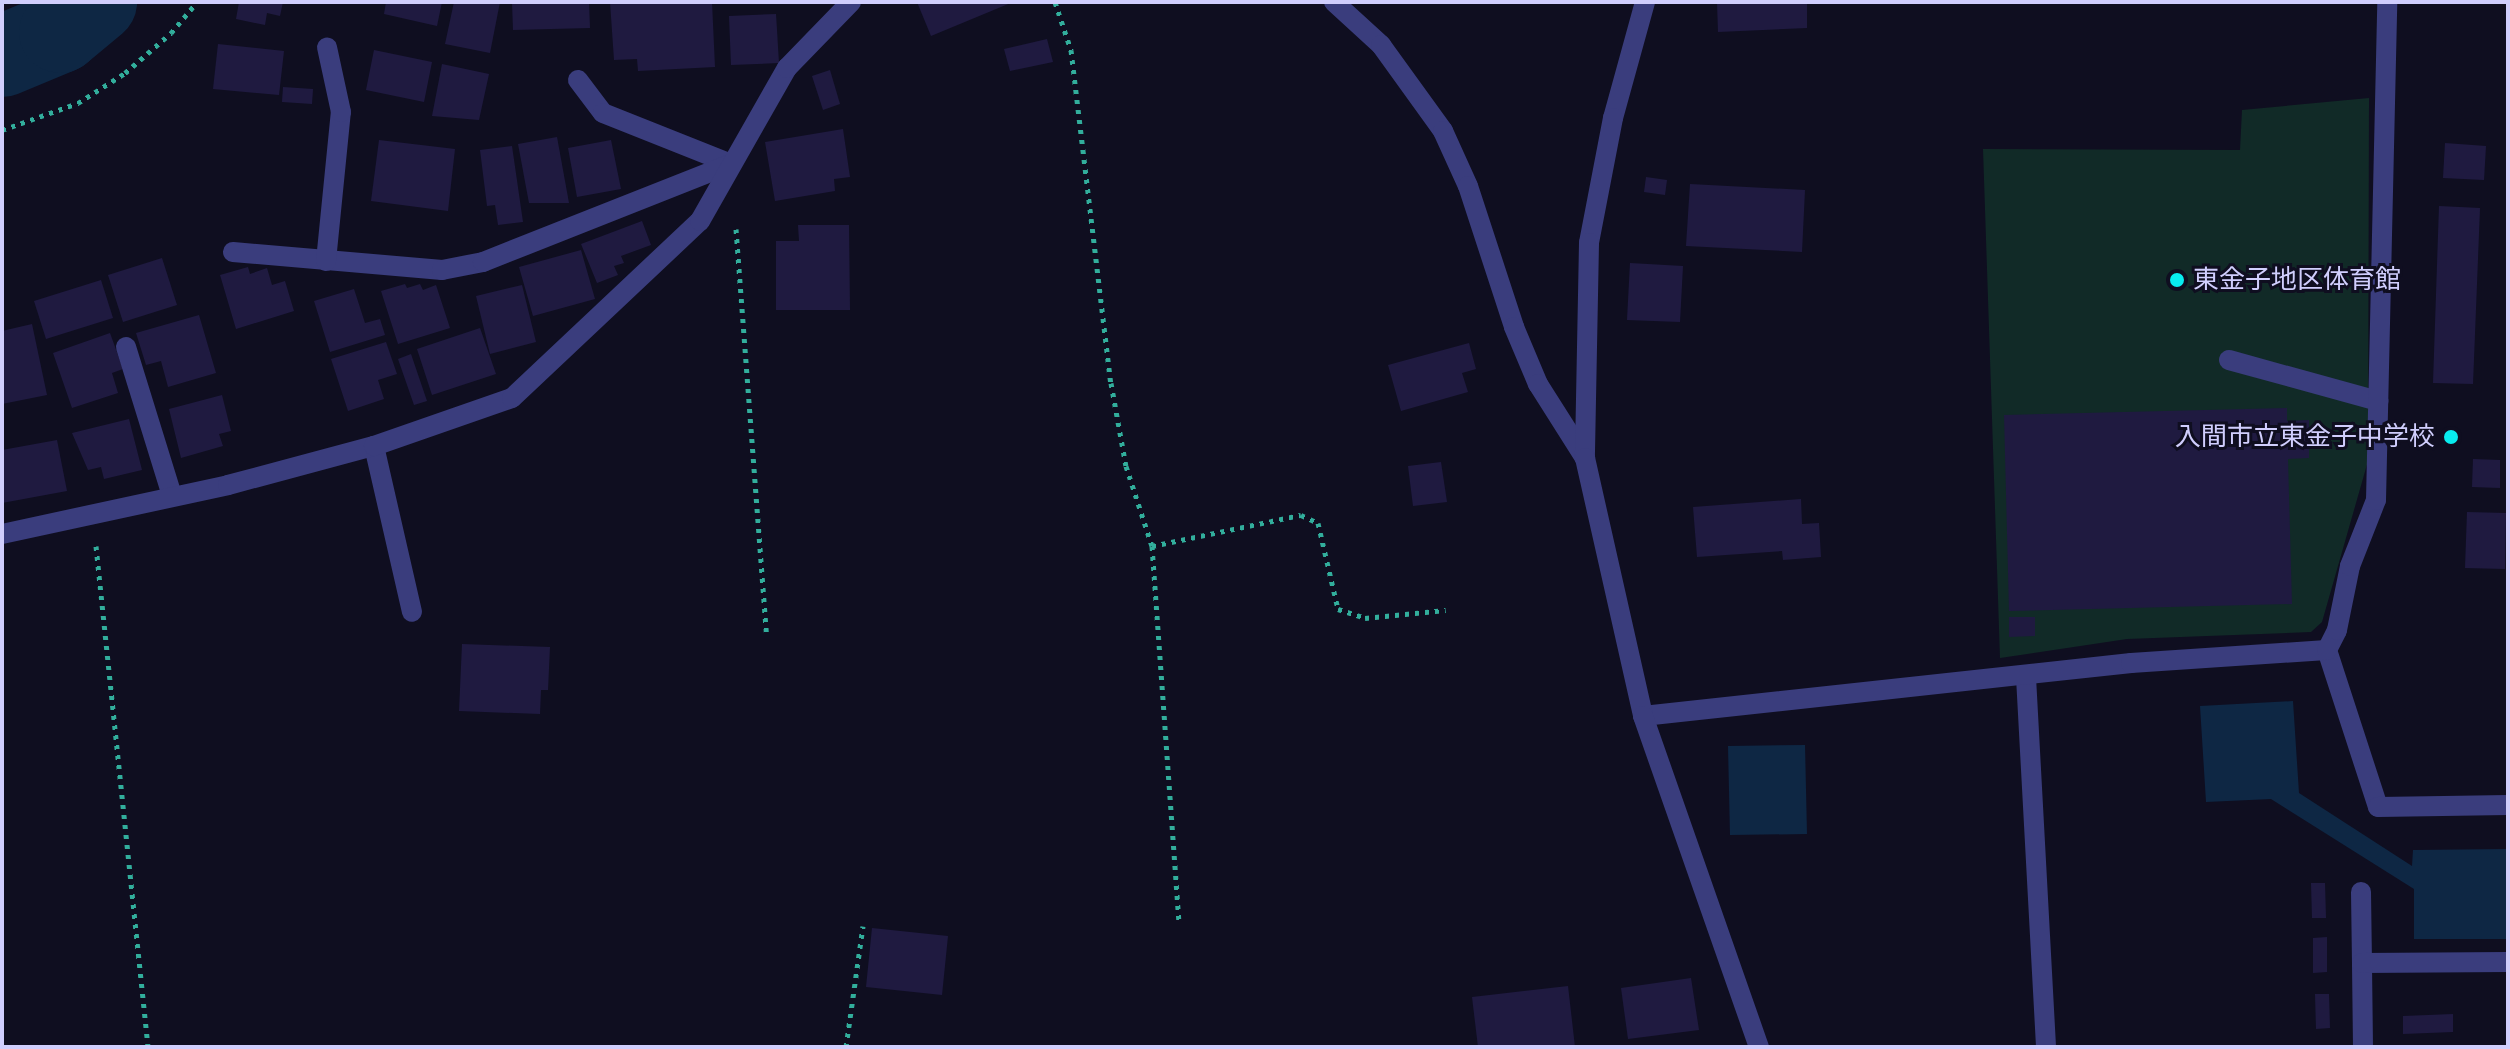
<!DOCTYPE html>
<meta charset="utf-8">
<style>
body{margin:0}
#map{position:relative;width:2510px;height:1049px;overflow:hidden;background:#0f0e20;font-family:"DM Sans","Noto Sans JP",sans-serif}
div>[style]{position:absolute}
.green>*{inset:0;background:#112a27}
.water>*{inset:0;background:#0e2744}
.river>*{height:82px;margin:-41px;padding:0 41px;transform-origin:41px;border-radius:41px;background:#0e2744}
.building>*{inset:0;background:#1f1a40}
.path>*{height:5px;margin-top:-2.5px;transform-origin:0;background:repeating-linear-gradient(90deg,#32ae9c 0 4px,transparent 0 10px)}
.service>*{height:20px;margin:-10px;padding:0 10px;transform-origin:10px;border-radius:10px;background:#3a3d7d}
.minor>*{height:20px;margin:-10px;padding:0 10px;transform-origin:10px;border-radius:10px;background:#3a3d7d}
.tertiary>*{height:20px;margin:-10px;padding:0 10px;transform-origin:10px;border-radius:10px;background:#3a3d7d}
.dots>*{width:22px;height:22px;translate:-50% -50%;box-sizing:border-box;border:4px solid #0f0e20;border-radius:50%}
span{translate:-50% -50%;white-space:nowrap;text-align:center;line-height:1.15;-webkit-text-stroke:6px #0f0e20;paint-order:stroke}
.poi-label{font-size:26px;color:#d0cefd}
.left{translate:0 -50%;text-align:left}
.right{translate:-100% -50%;text-align:right}
.frame{position:absolute;inset:0;border:4px solid #d0cefd;pointer-events:none}
</style>
<div id="map">
<div class="green">
<div style="clip-path:polygon(2369px 98px,2368px 461px,2322px 622px,2311px 632px,2127px 639px,2000px 658px,1983px 149px,2240px 150px,2242px 110px)"></div>
</div>
<div class="water">
<div style="clip-path:polygon(2293px 701px,2299px 793px,2412px 866px,2413px 850px,2508px 849px,2508px 939px,2414px 939px,2414px 889px,2271px 799px,2206px 802px,2200px 706px)"></div>
<div style="clip-path:polygon(1805px 745px,1807px 834px,1730px 835px,1728px 746px)"></div>
</div>
<div class="river">
<div style="left:2px;top:56px;width:63px;rotate:-22.5deg"></div>
<div style="left:60px;top:32px;width:47px;rotate:-39.8deg"></div>
</div>
<div class="building">
<div style="clip-path:polygon(239px 2px,283px 2px,280px 16px,267px 13px,265px 25px,236px 19px)"></div>
<div style="clip-path:polygon(386px 2px,442px 2px,437px 26px,384px 14px)"></div>
<div style="clip-path:polygon(454px 2px,500px 2px,490px 53px,445px 44px)"></div>
<div style="clip-path:polygon(512px 2px,589px 2px,590px 28px,513px 30px)"></div>
<div style="clip-path:polygon(610px 2px,712px 2px,715px 67px,638px 71px,637px 59px,614px 60px)"></div>
<div style="clip-path:polygon(917px 2px,1013px 2px,931px 36px)"></div>
<div style="clip-path:polygon(1717px 2px,1807px 2px,1807px 28px,1718px 32px)"></div>
<div style="clip-path:polygon(776px 14px,779px 63px,731px 65px,729px 16px)"></div>
<div style="clip-path:polygon(1047px 39px,1053px 62px,1010px 71px,1004px 49px)"></div>
<div style="clip-path:polygon(218px 44px,284px 51px,279px 95px,213px 89px)"></div>
<div style="clip-path:polygon(374px 50px,432px 62px,424px 102px,366px 90px)"></div>
<div style="clip-path:polygon(442px 64px,489px 74px,479px 120px,432px 116px)"></div>
<div style="clip-path:polygon(830px 70px,840px 104px,823px 110px,812px 76px)"></div>
<div style="clip-path:polygon(283px 87px,313px 89px,312px 104px,282px 102px)"></div>
<div style="clip-path:polygon(843px 129px,850px 177px,834px 179px,835px 191px,775px 201px,765px 142px)"></div>
<div style="clip-path:polygon(557px 137px,569px 203px,529px 203px,518px 144px)"></div>
<div style="clip-path:polygon(379px 140px,455px 149px,448px 211px,371px 201px)"></div>
<div style="clip-path:polygon(611px 140px,621px 189px,577px 197px,568px 148px)"></div>
<div style="clip-path:polygon(2445px 143px,2486px 146px,2484px 180px,2443px 178px)"></div>
<div style="clip-path:polygon(512px 146px,523px 222px,498px 225px,495px 205px,487px 206px,480px 150px)"></div>
<div style="clip-path:polygon(1646px 177px,1667px 180px,1665px 195px,1644px 192px)"></div>
<div style="clip-path:polygon(1690px 184px,1805px 190px,1802px 252px,1686px 246px)"></div>
<div style="clip-path:polygon(2439px 206px,2480px 208px,2473px 384px,2433px 383px)"></div>
<div style="clip-path:polygon(642px 221px,651px 245px,621px 256px,624px 263px,614px 266px,618px 275px,597px 283px,581px 244px)"></div>
<div style="clip-path:polygon(798px 225px,849px 225px,850px 310px,776px 310px,776px 241px,799px 241px)"></div>
<div style="clip-path:polygon(581px 250px,595px 299px,533px 316px,519px 267px)"></div>
<div style="clip-path:polygon(162px 258px,177px 305px,123px 322px,108px 275px)"></div>
<div style="clip-path:polygon(1630px 263px,1683px 266px,1680px 322px,1627px 320px)"></div>
<div style="clip-path:polygon(248px 267px,250px 274px,267px 268px,272px 285px,285px 281px,294px 311px,236px 329px,220px 275px)"></div>
<div style="clip-path:polygon(101px 280px,113px 318px,46px 339px,34px 301px)"></div>
<div style="clip-path:polygon(405px 284px,407px 288px,420px 284px,423px 290px,436px 285px,450px 328px,398px 344px,381px 291px)"></div>
<div style="clip-path:polygon(522px 285px,536px 342px,490px 354px,476px 296px)"></div>
<div style="clip-path:polygon(354px 289px,365px 323px,380px 319px,385px 335px,330px 352px,314px 301px)"></div>
<div style="clip-path:polygon(199px 315px,216px 373px,168px 387px,161px 361px,146px 365px,136px 333px)"></div>
<div style="clip-path:polygon(32px 324px,47px 395px,2px 404px,2px 331px)"></div>
<div style="clip-path:polygon(480px 328px,496px 374px,432px 395px,417px 349px)"></div>
<div style="clip-path:polygon(110px 333px,123px 369px,112px 373px,118px 393px,72px 408px,53px 353px)"></div>
<div style="clip-path:polygon(386px 342px,397px 374px,378px 380px,384px 399px,348px 411px,331px 359px)"></div>
<div style="clip-path:polygon(1469px 343px,1476px 369px,1462px 373px,1468px 392px,1401px 411px,1388px 365px)"></div>
<div style="clip-path:polygon(411px 354px,427px 401px,414px 405px,398px 359px)"></div>
<div style="clip-path:polygon(222px 395px,231px 431px,219px 434px,223px 446px,181px 458px,169px 409px)"></div>
<div style="clip-path:polygon(2287px 408px,2287px 421px,2309px 420px,2309px 458px,2288px 459px,2292px 604px,2009px 611px,2004px 415px)"></div>
<div style="clip-path:polygon(129px 419px,142px 470px,104px 479px,101px 467px,88px 470px,72px 433px)"></div>
<div style="clip-path:polygon(57px 440px,67px 491px,2px 503px,2px 450px)"></div>
<div style="clip-path:polygon(2473px 459px,2500px 460px,2500px 488px,2472px 487px)"></div>
<div style="clip-path:polygon(1441px 462px,1447px 502px,1413px 506px,1408px 466px)"></div>
<div style="clip-path:polygon(1801px 499px,1802px 524px,1819px 523px,1821px 557px,1783px 560px,1782px 551px,1697px 557px,1693px 507px)"></div>
<div style="clip-path:polygon(2467px 512px,2506px 513px,2505px 569px,2465px 568px)"></div>
<div style="clip-path:polygon(2009px 617px,2035px 617px,2035px 636px,2009px 637px)"></div>
<div style="clip-path:polygon(462px 644px,550px 647px,548px 690px,541px 690px,540px 714px,459px 711px)"></div>
<div style="clip-path:polygon(2311px 883px,2325px 883px,2326px 918px,2312px 918px)"></div>
<div style="clip-path:polygon(872px 928px,948px 936px,942px 995px,866px 987px)"></div>
<div style="clip-path:polygon(2327px 937px,2327px 972px,2313px 973px,2313px 938px)"></div>
<div style="clip-path:polygon(1691px 978px,1699px 1030px,1628px 1039px,1621px 988px)"></div>
<div style="clip-path:polygon(1568px 986px,1575px 1047px,1478px 1047px,1472px 997px)"></div>
<div style="clip-path:polygon(2315px 994px,2329px 994px,2330px 1028px,2316px 1029px)"></div>
<div style="clip-path:polygon(2453px 1014px,2453px 1032px,2403px 1034px,2403px 1016px)"></div>
</div>
<div class="path">
<div style="left:1055px;top:2px;width:51px;rotate:71.6deg"></div>
<div style="left:1071px;top:50px;width:335px;rotate:83.2deg"></div>
<div style="left:1111px;top:383px;width:84px;rotate:79.8deg"></div>
<div style="left:1126px;top:466px;width:84px;rotate:72deg"></div>
<div style="left:1152px;top:546px;width:375px;rotate:85.9deg"></div>
<div style="left:2px;top:130px;width:81px;rotate:-19.6deg"></div>
<div style="left:78px;top:103px;width:56px;rotate:-32.6deg"></div>
<div style="left:125px;top:73px;width:61px;rotate:-41deg"></div>
<div style="left:171px;top:33px;width:40px;rotate:-50deg"></div>
<div style="left:736px;top:229px;width:404px;rotate:85.7deg"></div>
<div style="left:96px;top:546px;width:504px;rotate:84.07deg"></div>
<div style="left:1152px;top:546px;width:152px;rotate:-11.8deg"></div>
<div style="left:1301px;top:515px;width:19px;rotate:25deg"></div>
<div style="left:1318px;top:523px;width:88px;rotate:76.9deg"></div>
<div style="left:1338px;top:609px;width:28px;rotate:18deg"></div>
<div style="left:1365px;top:618px;width:81px;rotate:-5.6deg"></div>
<div style="left:846px;top:1047px;width:122px;rotate:-82deg"></div>
</div>
<div class="service">
<div style="left:578px;top:80px;width:41px;rotate:52.9deg"></div>
<div style="left:603px;top:113px;width:138px;rotate:21.7deg"></div>
<div style="left:126px;top:347px;width:156px;rotate:72.8deg"></div>
<div style="left:2229px;top:360px;width:155px;rotate:15.4deg"></div>
<div style="left:374px;top:446px;width:170px;rotate:77.1deg"></div>
<div style="left:2361px;top:892px;width:71px;rotate:89.2deg"></div>
<div style="left:2363px;top:1047px;width:84px;rotate:-90.7deg"></div>
<div style="left:2362px;top:963px;width:146px;rotate:-0.4deg"></div>
</div>
<div class="minor">
<div style="left:1334px;top:2px;width:64px;rotate:42.5deg"></div>
<div style="left:1381px;top:45px;width:106px;rotate:54.2deg"></div>
<div style="left:1443px;top:131px;width:60px;rotate:65.6deg"></div>
<div style="left:1468px;top:186px;width:148px;rotate:71.9deg"></div>
<div style="left:1514px;top:327px;width:62px;rotate:67.2deg"></div>
<div style="left:1538px;top:384px;width:88px;rotate:57.6deg"></div>
<div style="left:233px;top:252px;width:210px;rotate:4.9deg"></div>
<div style="left:442px;top:270px;width:42px;rotate:-11deg"></div>
<div style="left:483px;top:262px;width:267px;rotate:-21.6deg"></div>
<div style="left:326px;top:261px;width:150px;rotate:-84.3deg"></div>
<div style="left:341px;top:112px;width:66px;rotate:-102.2deg"></div>
<div style="left:2px;top:534px;width:231px;rotate:-12.2deg"></div>
<div style="left:228px;top:485px;width:151px;rotate:-15deg"></div>
<div style="left:374px;top:446px;width:146px;rotate:-19.2deg"></div>
<div style="left:512px;top:398px;width:258px;rotate:-43.3deg"></div>
<div style="left:700px;top:221px;width:176px;rotate:-60.4deg"></div>
<div style="left:787px;top:68px;width:92px;rotate:-45.9deg"></div>
<div style="left:2327px;top:650px;width:165px;rotate:72deg"></div>
<div style="left:2378px;top:807px;width:130px;rotate:-0.9deg"></div>
<div style="left:2026px;top:677px;width:371px;rotate:86.9deg"></div>
<div style="left:1643px;top:716px;width:491px;rotate:-6.2deg"></div>
<div style="left:2131px;top:663px;width:196px;rotate:-3.8deg"></div>
<div style="left:2327px;top:650px;width:22px;rotate:-63deg"></div>
<div style="left:2337px;top:630px;width:65px;rotate:-78.5deg"></div>
<div style="left:2350px;top:566px;width:71px;rotate:-68.5deg"></div>
<div style="left:2376px;top:500px;width:498px;rotate:-88.7deg"></div>
</div>
<div class="tertiary">
<div style="left:1645px;top:2px;width:120px;rotate:105.4deg"></div>
<div style="left:1613px;top:118px;width:127px;rotate:100.9deg"></div>
<div style="left:1589px;top:243px;width:215px;rotate:91.1deg"></div>
<div style="left:1585px;top:458px;width:264px;rotate:77.3deg"></div>
<div style="left:1643px;top:716px;width:351px;rotate:70.7deg"></div>
</div>
<div class="dots">
<div style="left:2177px;top:280px;background:#08ecef"></div>
<div style="left:2451px;top:437px;background:#08ecef"></div>
</div>
<div class="poi-label">
<span class="left" style="left:2193px;top:280px">東金子地区体育館</span>
<span class="right" style="left:2435px;top:437px">入間市立東金子中学校</span>
</div>
<div class="frame"></div>
</div>
